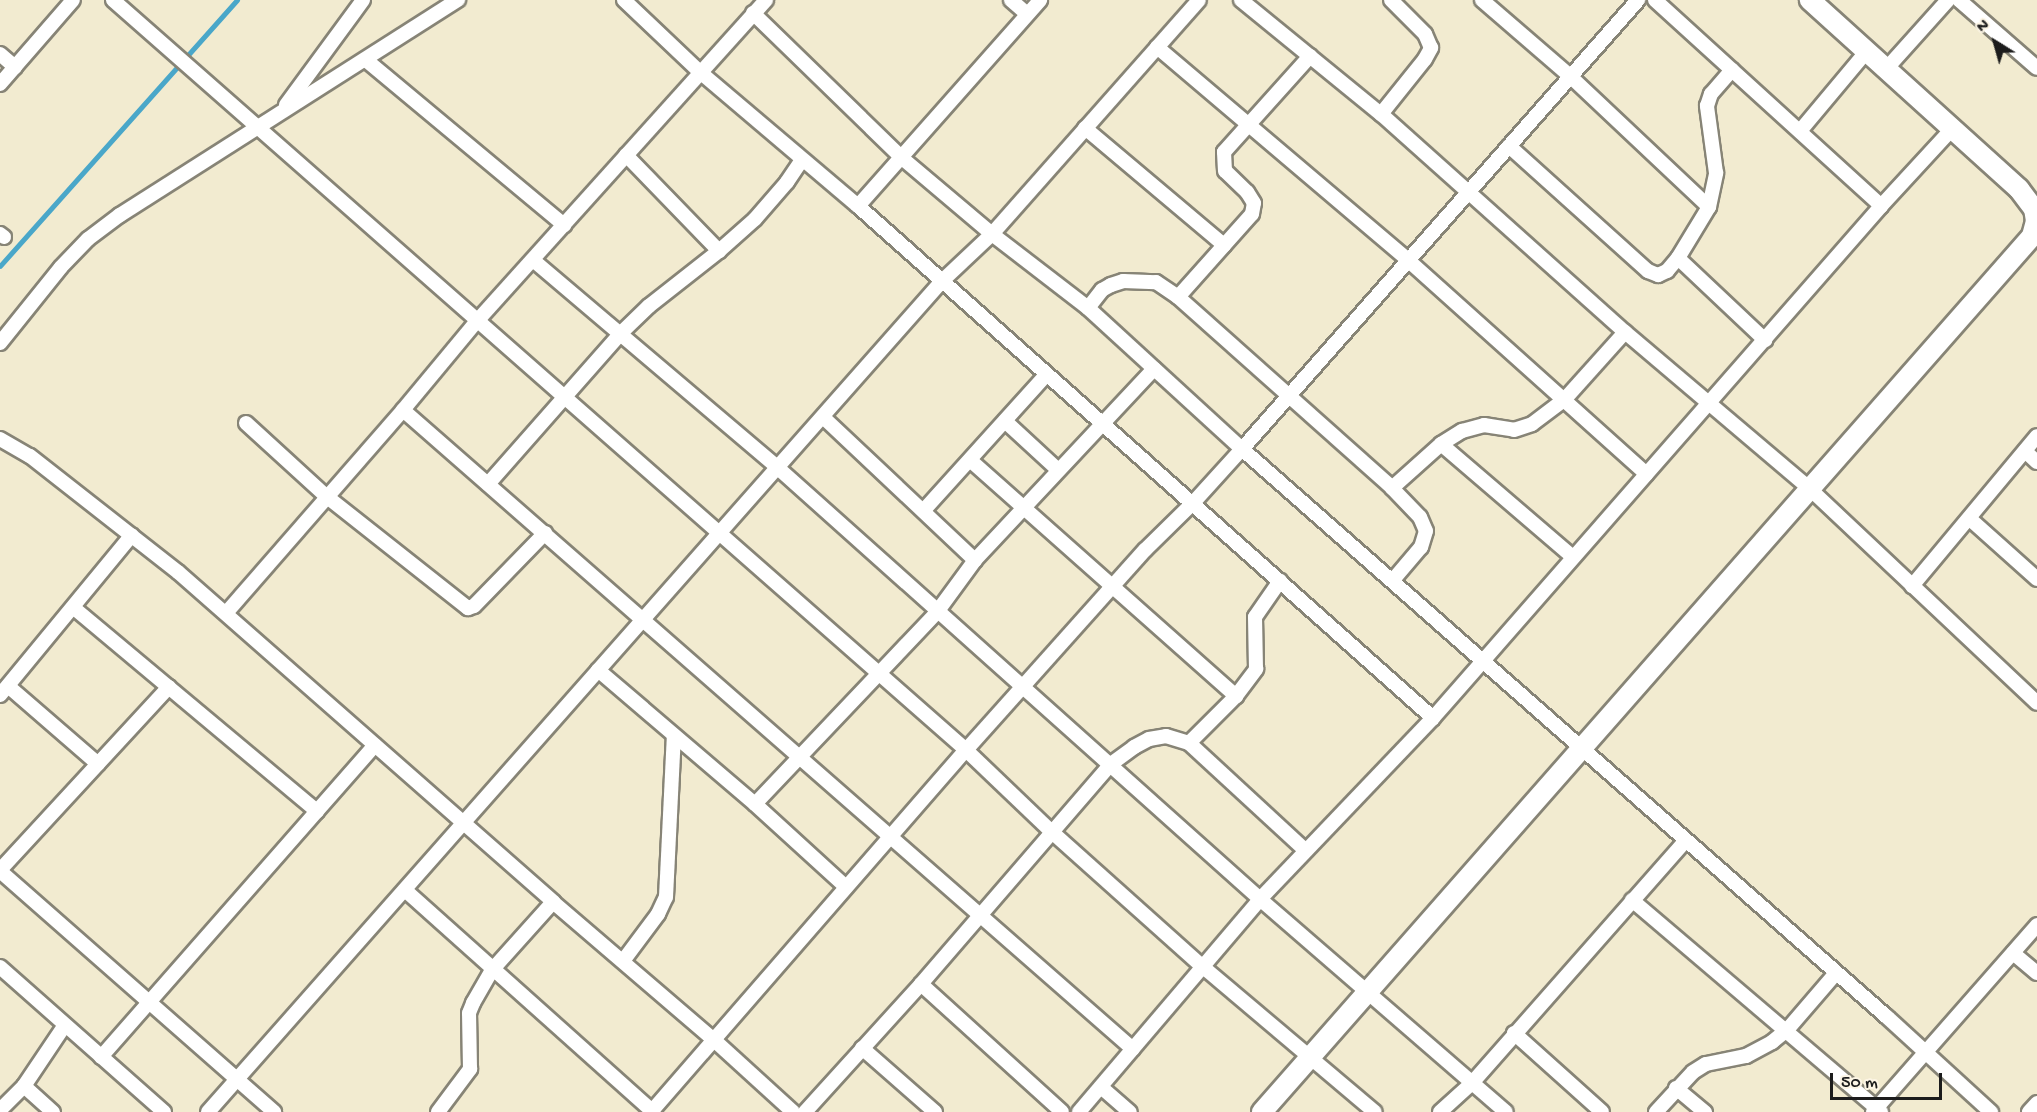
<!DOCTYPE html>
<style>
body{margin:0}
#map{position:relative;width:2037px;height:1112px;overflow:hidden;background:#f2ebd0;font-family:"Gochi Hand",sans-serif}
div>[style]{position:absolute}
.stream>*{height:4.5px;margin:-2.25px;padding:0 2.25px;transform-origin:2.25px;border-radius:2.25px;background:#4aa7c9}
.roads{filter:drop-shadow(2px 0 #878476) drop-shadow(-2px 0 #878476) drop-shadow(0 2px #878476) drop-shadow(0 -2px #878476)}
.minor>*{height:14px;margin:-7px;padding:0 7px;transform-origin:7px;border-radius:7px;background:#fff}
.secondary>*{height:20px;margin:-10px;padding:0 10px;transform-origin:10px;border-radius:10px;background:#fff}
span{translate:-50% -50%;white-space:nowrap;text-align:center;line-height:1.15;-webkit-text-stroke:4.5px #fcf5e5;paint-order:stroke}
.north{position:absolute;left:1965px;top:12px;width:60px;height:60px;-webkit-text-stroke:4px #fcf5e5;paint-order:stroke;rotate:323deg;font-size:16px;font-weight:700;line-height:24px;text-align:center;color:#1c1c1c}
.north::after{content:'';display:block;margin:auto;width:21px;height:27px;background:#1c1c1c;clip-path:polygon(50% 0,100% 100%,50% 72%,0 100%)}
.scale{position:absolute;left:1830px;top:1073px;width:112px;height:27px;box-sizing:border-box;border:3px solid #1c1c1c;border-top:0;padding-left:8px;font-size:18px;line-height:21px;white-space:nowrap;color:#1c1c1c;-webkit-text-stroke:4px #fcf5e5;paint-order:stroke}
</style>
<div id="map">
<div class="stream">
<div style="left:0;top:266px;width:356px;rotate:-48.3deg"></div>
</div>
<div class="roads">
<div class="minor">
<div style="left:113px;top:0;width:1136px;rotate:41.32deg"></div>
<div style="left:966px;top:750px;width:120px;rotate:43.7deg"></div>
<div style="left:1053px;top:833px;width:200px;rotate:41.8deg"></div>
<div style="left:1202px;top:966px;width:226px;rotate:40.2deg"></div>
<div style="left:624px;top:0;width:105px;rotate:43.5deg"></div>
<div style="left:700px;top:72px;width:207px;rotate:40.3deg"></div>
<div style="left:858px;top:206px;width:770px;rotate:41.68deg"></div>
<div style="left:1011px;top:0;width:21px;rotate:41deg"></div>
<div style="left:1241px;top:0;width:181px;rotate:39.2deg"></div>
<div style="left:1381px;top:114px;width:327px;rotate:41.8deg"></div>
<div style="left:1625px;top:332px;width:241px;rotate:40.3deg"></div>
<div style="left:1809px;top:488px;width:313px;rotate:43.3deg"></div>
<div style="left:1482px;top:0;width:116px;rotate:40.8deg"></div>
<div style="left:1570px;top:76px;width:191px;rotate:43.3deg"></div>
<div style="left:1655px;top:0;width:306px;rotate:42.3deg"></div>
<div style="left:1959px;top:0;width:103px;rotate:41.1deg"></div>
<div style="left:753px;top:13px;width:208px;rotate:44.2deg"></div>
<div style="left:902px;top:158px;width:118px;rotate:40.2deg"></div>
<div style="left:992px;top:234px;width:121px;rotate:37.6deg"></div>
<div style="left:1088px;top:308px;width:209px;rotate:42.5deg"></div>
<div style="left:1242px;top:449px;width:859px;rotate:41.37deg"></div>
<div style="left:1887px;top:1017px;width:141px;rotate:42.4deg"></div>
<div style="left:1157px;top:47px;width:331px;rotate:40.3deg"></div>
<div style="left:1409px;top:261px;width:319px;rotate:41.9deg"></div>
<div style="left:0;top:54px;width:20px;rotate:41deg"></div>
<div style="left:366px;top:60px;width:258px;rotate:39.8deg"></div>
<div style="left:1887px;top:68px;width:91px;rotate:-48.1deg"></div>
<div style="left:0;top:84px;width:111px;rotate:-49deg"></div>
<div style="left:286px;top:105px;width:130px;rotate:-53.7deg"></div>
<div style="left:1381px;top:114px;width:70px;rotate:-51.3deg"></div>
<div style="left:1425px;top:59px;width:13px;rotate:-61deg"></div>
<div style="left:1431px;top:48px;width:15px;rotate:-113deg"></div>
<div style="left:1425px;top:34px;width:48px;rotate:-135deg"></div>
<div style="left:1085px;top:128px;width:182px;rotate:40.1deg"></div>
<div style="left:1800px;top:131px;width:104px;rotate:-50.1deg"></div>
<div style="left:1509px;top:146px;width:187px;rotate:42deg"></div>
<div style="left:1648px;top:271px;width:11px;rotate:22deg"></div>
<div style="left:1658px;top:275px;width:10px;rotate:-24deg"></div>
<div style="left:1667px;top:271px;width:17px;rotate:-50deg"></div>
<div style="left:1678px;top:258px;width:60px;rotate:-58.7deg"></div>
<div style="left:1709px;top:207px;width:35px;rotate:-78deg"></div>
<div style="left:1716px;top:173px;width:68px;rotate:-97.7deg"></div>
<div style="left:1707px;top:106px;width:13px;rotate:-72deg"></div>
<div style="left:1711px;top:94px;width:32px;rotate:-49deg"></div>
<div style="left:626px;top:155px;width:134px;rotate:45.9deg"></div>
<div style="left:858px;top:206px;width:275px;rotate:-48.5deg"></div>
<div style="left:0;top:234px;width:5px;rotate:37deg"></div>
<div style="left:1678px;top:258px;width:120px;rotate:43.3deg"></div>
<div style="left:533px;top:260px;width:321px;rotate:40.3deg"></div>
<div style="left:778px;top:468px;width:647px;rotate:41.8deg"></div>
<div style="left:1260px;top:899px;width:325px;rotate:40.9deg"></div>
<div style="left:1178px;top:297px;width:111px;rotate:-48.3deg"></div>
<div style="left:1252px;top:214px;width:11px;rotate:-80deg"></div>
<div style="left:1254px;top:203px;width:13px;rotate:-122deg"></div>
<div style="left:1247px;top:192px;width:30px;rotate:-136deg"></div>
<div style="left:1225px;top:171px;width:19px;rotate:-93deg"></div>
<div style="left:1224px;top:152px;width:129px;rotate:-48.1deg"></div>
<div style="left:1088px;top:308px;width:23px;rotate:-52deg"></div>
<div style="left:1102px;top:290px;width:10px;rotate:-29deg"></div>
<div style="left:1111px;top:285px;width:13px;rotate:-18deg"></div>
<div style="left:1123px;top:281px;width:33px;rotate:2deg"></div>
<div style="left:1156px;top:282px;width:27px;rotate:34deg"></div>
<div style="left:1178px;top:297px;width:287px;rotate:41.7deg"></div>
<div style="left:1392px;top:488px;width:40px;rotate:46deg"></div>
<div style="left:1420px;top:517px;width:15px;rotate:67deg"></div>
<div style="left:1426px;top:531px;width:17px;rotate:107deg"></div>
<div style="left:1421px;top:547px;width:43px;rotate:130.3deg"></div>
<div style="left:0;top:343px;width:97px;rotate:-51.2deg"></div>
<div style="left:61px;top:267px;width:39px;rotate:-46deg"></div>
<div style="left:88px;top:239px;width:40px;rotate:-37deg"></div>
<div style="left:120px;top:215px;width:401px;rotate:-32.5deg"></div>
<div style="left:403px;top:410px;width:970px;rotate:41.2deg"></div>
<div style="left:823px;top:417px;width:209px;rotate:43.3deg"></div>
<div style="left:1005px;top:421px;width:71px;rotate:42.7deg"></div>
<div style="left:246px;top:423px;width:108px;rotate:42.4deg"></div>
<div style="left:326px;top:496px;width:181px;rotate:38.3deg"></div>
<div style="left:468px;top:608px;width:6px;rotate:-18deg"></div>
<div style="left:474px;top:606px;width:102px;rotate:-45.8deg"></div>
<div style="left:0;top:439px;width:34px;rotate:30deg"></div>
<div style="left:30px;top:456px;width:188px;rotate:38.1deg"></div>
<div style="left:178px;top:572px;width:500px;rotate:41.3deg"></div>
<div style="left:553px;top:902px;width:212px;rotate:40.6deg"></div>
<div style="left:714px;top:1040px;width:107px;rotate:42.3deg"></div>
<div style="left:1441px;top:444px;width:174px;rotate:40.6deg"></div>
<div style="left:2025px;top:451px;width:16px;rotate:43deg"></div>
<div style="left:970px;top:460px;width:356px;rotate:41.6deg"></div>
<div style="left:488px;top:484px;width:201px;rotate:-48.6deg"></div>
<div style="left:621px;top:333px;width:39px;rotate:-44deg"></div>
<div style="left:649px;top:306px;width:89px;rotate:-38.2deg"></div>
<div style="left:719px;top:251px;width:48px;rotate:-41.6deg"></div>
<div style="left:755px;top:219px;width:49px;rotate:-49.1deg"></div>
<div style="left:787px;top:182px;width:27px;rotate:-56deg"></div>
<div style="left:1392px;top:488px;width:66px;rotate:-41.9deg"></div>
<div style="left:1441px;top:444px;width:25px;rotate:-32deg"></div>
<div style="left:1462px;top:431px;width:23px;rotate:-15deg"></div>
<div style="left:1484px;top:425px;width:30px;rotate:9deg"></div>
<div style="left:1514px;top:430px;width:19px;rotate:-18deg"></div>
<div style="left:1532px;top:424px;width:40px;rotate:-37deg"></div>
<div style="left:1564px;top:400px;width:91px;rotate:-48.1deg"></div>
<div style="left:924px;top:510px;width:183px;rotate:-47.9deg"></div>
<div style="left:1970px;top:519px;width:90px;rotate:41.8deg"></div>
<div style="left:1912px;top:586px;width:195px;rotate:-50.2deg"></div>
<div style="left:74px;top:608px;width:317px;rotate:39.9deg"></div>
<div style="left:226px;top:613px;width:269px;rotate:-48.9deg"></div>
<div style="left:403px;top:410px;width:116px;rotate:-50.3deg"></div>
<div style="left:477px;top:321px;width:432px;rotate:-48deg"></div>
<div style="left:598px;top:670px;width:206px;rotate:40.5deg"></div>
<div style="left:755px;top:804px;width:123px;rotate:42.4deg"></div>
<div style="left:8px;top:686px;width:119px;rotate:40.9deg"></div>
<div style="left:0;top:695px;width:207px;rotate:-50.5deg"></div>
<div style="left:1189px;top:743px;width:66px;rotate:-45deg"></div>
<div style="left:1236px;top:696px;width:34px;rotate:-53deg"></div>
<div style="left:1256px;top:669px;width:52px;rotate:-91.1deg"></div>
<div style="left:1255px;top:617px;width:44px;rotate:-55.2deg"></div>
<div style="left:755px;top:804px;width:265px;rotate:-46.5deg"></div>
<div style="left:937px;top:612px;width:64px;rotate:-53.8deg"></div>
<div style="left:975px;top:560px;width:262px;rotate:-46.9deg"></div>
<div style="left:0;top:870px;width:249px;rotate:-47.3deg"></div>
<div style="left:0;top:871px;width:365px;rotate:41.3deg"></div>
<div style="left:405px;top:890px;width:333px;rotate:41.8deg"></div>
<div style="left:1632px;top:900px;width:327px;rotate:40.4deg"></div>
<div style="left:2013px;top:953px;width:31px;rotate:40deg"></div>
<div style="left:623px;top:961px;width:59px;rotate:-53.3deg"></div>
<div style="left:658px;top:914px;width:19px;rotate:-65deg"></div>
<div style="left:666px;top:897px;width:161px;rotate:-87.2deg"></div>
<div style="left:0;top:967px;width:219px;rotate:41.5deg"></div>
<div style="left:921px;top:984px;width:190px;rotate:42.2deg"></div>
<div style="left:1514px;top:1033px;width:118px;rotate:41.9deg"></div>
<div style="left:862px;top:1048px;width:97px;rotate:41.2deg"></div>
<div style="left:101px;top:1057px;width:415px;rotate:-48.7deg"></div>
<div style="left:24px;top:1086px;width:39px;rotate:42deg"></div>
<div style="left:1101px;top:1087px;width:38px;rotate:41deg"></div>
<div style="left:1676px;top:1088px;width:38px;rotate:40deg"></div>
<div style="left:0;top:1110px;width:34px;rotate:-45deg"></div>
<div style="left:24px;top:1086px;width:73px;rotate:-56.1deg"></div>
<div style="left:208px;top:1112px;width:1109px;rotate:-48.55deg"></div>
<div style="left:942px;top:281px;width:69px;rotate:-43.2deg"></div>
<div style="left:992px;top:234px;width:312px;rotate:-48.5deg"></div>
<div style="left:438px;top:1112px;width:54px;rotate:-53.3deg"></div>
<div style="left:470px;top:1069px;width:56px;rotate:-91deg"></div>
<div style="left:469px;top:1013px;width:11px;rotate:-68deg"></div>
<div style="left:473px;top:1003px;width:38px;rotate:-60deg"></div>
<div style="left:492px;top:970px;width:91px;rotate:-48.1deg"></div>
<div style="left:651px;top:1112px;width:480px;rotate:-49deg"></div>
<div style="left:966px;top:750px;width:268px;rotate:-48.2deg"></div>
<div style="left:1145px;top:550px;width:67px;rotate:-44.4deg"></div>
<div style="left:1193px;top:503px;width:73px;rotate:-47.8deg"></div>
<div style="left:1242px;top:449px;width:599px;rotate:-48.59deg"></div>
<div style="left:805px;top:1112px;width:173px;rotate:-47.8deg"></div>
<div style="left:921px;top:984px;width:291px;rotate:-49.2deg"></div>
<div style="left:1111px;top:764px;width:29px;rotate:-36deg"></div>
<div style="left:1134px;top:747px;width:17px;rotate:-28deg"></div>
<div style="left:1149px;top:739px;width:17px;rotate:-10deg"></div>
<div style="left:1166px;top:736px;width:24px;rotate:17deg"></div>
<div style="left:1189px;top:743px;width:158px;rotate:42.7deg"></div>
<div style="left:1079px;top:1112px;width:280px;rotate:-49.6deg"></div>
<div style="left:1260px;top:899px;width:250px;rotate:-46.3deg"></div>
<div style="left:1433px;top:718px;width:680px;rotate:-48.81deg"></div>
<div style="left:1881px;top:206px;width:105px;rotate:-47.3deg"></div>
<div style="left:1440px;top:1112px;width:43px;rotate:-42.2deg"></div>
<div style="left:1472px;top:1083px;width:322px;rotate:-48.6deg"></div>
<div style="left:1656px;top:1112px;width:54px;rotate:-47.2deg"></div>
<div style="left:1693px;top:1072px;width:15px;rotate:-32deg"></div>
<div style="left:1706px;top:1064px;width:41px;rotate:-11.3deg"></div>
<div style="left:1746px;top:1056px;width:30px;rotate:-28deg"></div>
<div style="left:1772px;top:1042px;width:19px;rotate:-39deg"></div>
<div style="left:1787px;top:1030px;width:75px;rotate:-49.3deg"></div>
<div style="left:1873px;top:1112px;width:249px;rotate:-48.7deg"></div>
<div style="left:2029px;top:1112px;width:12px;rotate:-48deg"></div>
</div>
<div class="secondary">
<div style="left:1262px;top:1112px;width:1166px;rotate:-48.68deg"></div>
<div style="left:2032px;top:236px;width:16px;rotate:-75deg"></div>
<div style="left:2036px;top:221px;width:12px;rotate:-99deg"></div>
<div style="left:2034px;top:209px;width:25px;rotate:-127deg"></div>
<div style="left:2019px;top:189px;width:282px;rotate:-137.9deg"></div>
</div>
</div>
<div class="north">N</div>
<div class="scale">50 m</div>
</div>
